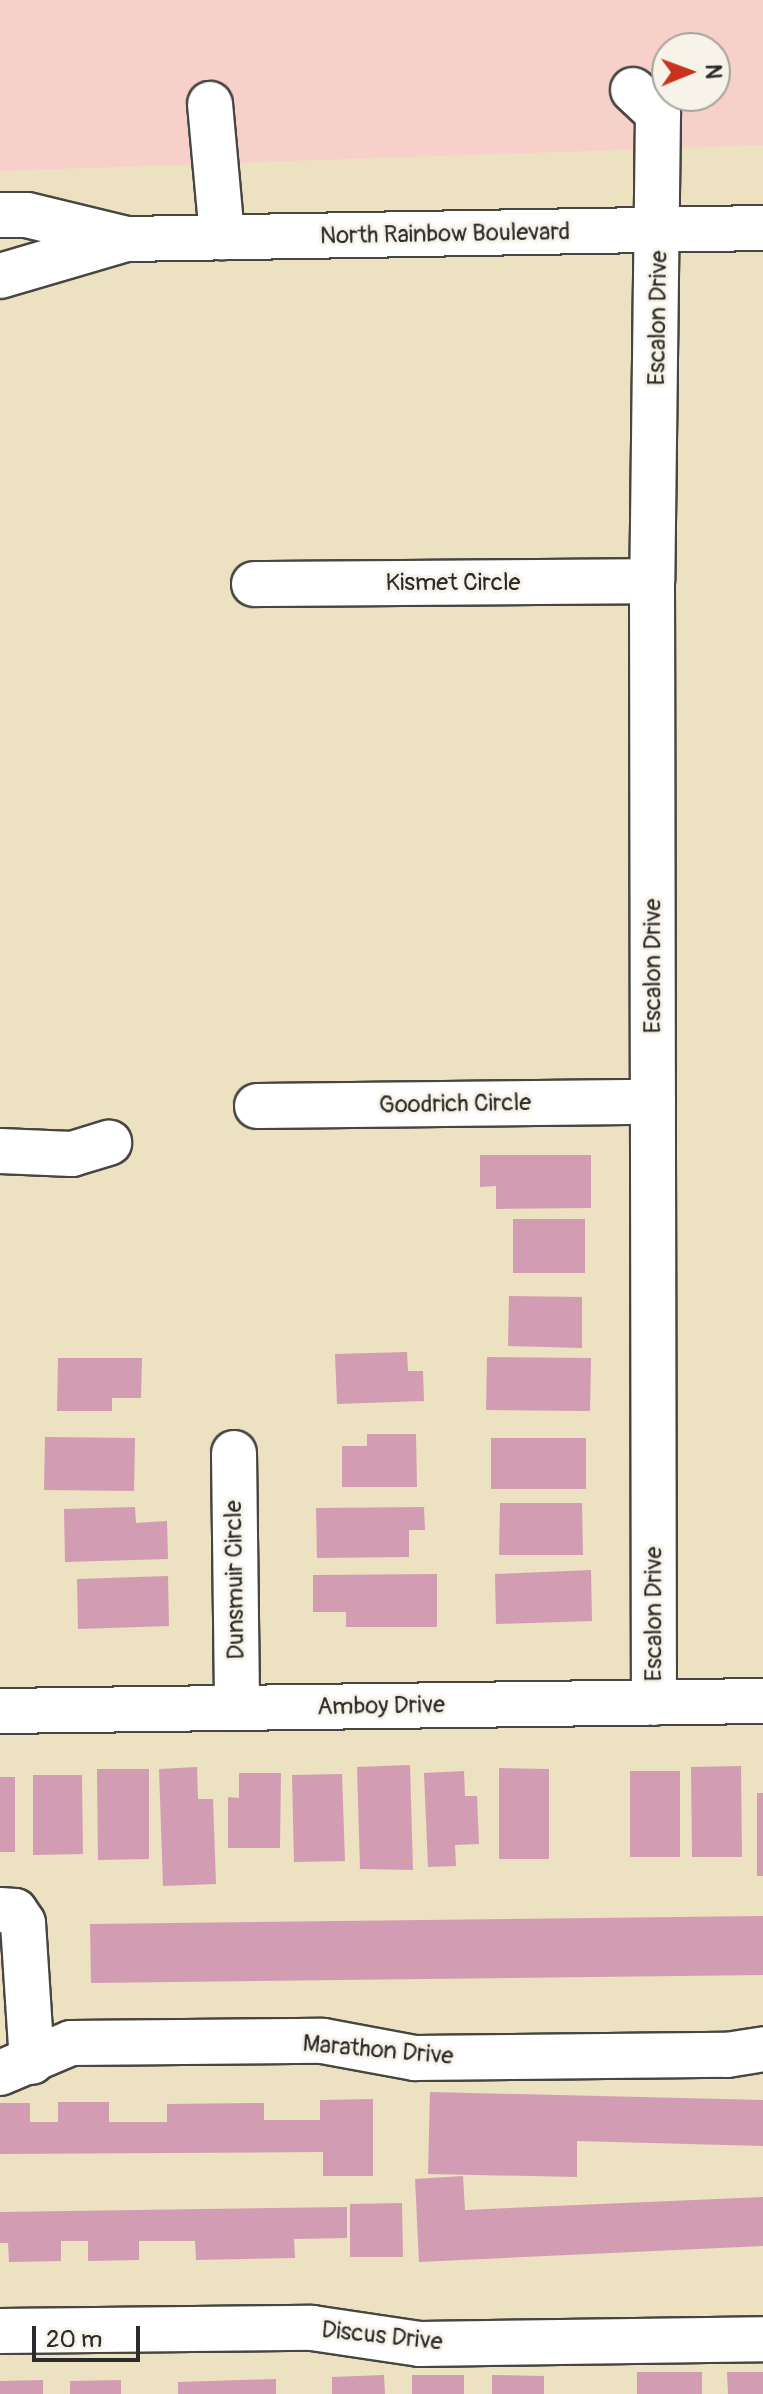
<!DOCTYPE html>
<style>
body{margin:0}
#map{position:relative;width:763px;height:2394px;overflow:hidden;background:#ece1c1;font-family:Pangolin,sans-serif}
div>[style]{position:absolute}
.built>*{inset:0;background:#f7d0ca}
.building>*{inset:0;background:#d29db2}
.roads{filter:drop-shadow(2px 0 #484642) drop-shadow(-2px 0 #484642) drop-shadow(0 2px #484642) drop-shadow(0 -2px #484642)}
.minor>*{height:44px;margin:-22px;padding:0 22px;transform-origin:22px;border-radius:22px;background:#fff}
.major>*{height:44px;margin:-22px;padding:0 22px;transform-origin:22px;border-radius:22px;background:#fff}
span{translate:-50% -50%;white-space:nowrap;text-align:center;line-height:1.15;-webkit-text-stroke:6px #f7f3e8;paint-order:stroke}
.street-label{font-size:24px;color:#2b2b2b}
.north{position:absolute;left:651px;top:32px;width:80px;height:80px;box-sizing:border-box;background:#f7f3e8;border:2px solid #a5a39c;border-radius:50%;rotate:89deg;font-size:22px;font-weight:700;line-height:32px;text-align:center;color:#2b2b2b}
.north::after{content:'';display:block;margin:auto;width:28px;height:36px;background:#c8321e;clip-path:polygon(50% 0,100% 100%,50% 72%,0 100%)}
.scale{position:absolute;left:32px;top:2326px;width:108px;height:36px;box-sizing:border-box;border:4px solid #2b2b2b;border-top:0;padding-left:10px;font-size:24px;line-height:28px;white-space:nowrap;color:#2b2b2b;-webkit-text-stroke:6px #f7f3e8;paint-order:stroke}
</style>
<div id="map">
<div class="built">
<div style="clip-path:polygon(evenodd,0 0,763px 0,763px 145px,0 171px,0 0,667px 48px,715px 48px,715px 96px,667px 96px,667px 48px)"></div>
</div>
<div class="building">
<div style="clip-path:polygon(480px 1155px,591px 1155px,591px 1208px,496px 1209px,496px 1186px,480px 1187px)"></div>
<div style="clip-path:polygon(513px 1219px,585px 1219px,585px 1273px,513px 1273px)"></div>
<div style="clip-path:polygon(509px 1296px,582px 1297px,582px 1348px,508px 1346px)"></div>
<div style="clip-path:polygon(407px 1352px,408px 1371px,423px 1371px,424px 1401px,337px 1404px,335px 1354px)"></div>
<div style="clip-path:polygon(487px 1357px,591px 1358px,590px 1411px,486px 1410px)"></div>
<div style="clip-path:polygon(58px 1358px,142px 1358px,141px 1398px,112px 1398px,112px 1411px,57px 1411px)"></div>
<div style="clip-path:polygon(367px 1434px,416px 1434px,417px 1487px,342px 1487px,342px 1446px,367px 1446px)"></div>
<div style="clip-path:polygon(45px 1437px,135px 1438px,134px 1491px,44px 1490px)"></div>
<div style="clip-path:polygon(491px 1438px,586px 1438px,586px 1489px,491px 1489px)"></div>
<div style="clip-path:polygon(500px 1503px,582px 1503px,583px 1555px,499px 1555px)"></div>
<div style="clip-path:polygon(135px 1507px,136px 1523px,167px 1521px,168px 1559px,65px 1562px,64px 1509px)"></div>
<div style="clip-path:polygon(424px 1507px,425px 1530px,409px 1530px,409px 1557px,317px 1558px,316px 1508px)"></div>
<div style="clip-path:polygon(591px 1570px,592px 1621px,496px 1624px,495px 1574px)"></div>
<div style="clip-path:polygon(437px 1574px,437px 1627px,346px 1627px,346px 1612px,313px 1612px,313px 1575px)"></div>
<div style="clip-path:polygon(168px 1576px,169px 1626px,78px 1629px,77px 1579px)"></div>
<div style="clip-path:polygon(410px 1765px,413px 1870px,360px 1869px,357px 1767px)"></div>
<div style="clip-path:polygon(741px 1766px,742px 1857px,692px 1857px,691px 1767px)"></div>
<div style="clip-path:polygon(197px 1767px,198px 1799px,213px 1799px,216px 1884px,163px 1886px,159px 1769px)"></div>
<div style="clip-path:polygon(499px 1768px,549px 1769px,549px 1859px,499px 1859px)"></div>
<div style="clip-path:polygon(97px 1769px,149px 1769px,149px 1859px,98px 1860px)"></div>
<div style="clip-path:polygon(464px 1771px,465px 1796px,477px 1796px,479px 1844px,455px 1845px,456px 1866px,428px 1867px,424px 1773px)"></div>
<div style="clip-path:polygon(630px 1771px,680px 1771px,680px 1857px,630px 1857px)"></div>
<div style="clip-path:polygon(239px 1773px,281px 1773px,280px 1848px,228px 1848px,228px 1797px,239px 1798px)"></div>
<div style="clip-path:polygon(342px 1774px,345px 1861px,294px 1862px,292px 1775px)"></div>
<div style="clip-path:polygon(33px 1775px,82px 1775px,83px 1854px,33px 1855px)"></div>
<div style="clip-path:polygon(0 1777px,15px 1777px,15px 1852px,0 1852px)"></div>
<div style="clip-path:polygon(757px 1793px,763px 1793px,763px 1876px,757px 1876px)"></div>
<div style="clip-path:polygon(763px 1916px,763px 1975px,91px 1983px,90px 1924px)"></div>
<div style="clip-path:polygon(430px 2092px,763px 2100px,763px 2146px,577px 2141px,577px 2177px,428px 2174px)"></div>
<div style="clip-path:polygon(373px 2099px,373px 2176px,323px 2176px,323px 2152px,0 2154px,0 2103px,30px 2103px,30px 2122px,58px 2122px,58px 2102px,109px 2102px,109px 2122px,167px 2122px,167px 2104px,264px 2103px,264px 2120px,320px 2120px,320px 2100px)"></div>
<div style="clip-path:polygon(463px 2176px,465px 2210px,763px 2197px,763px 2246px,419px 2262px,415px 2179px)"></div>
<div style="clip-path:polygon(402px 2203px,403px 2257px,350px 2257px,350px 2204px)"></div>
<div style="clip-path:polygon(347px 2207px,347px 2238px,294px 2239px,295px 2258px,196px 2260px,195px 2241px,139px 2241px,139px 2260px,88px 2261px,88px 2241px,61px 2241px,61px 2261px,9px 2262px,8px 2243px,0 2243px,0 2212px)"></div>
<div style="clip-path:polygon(637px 2372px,702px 2372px,702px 2394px,637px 2394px)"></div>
<div style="clip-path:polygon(727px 2372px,763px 2372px,763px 2394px,728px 2394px)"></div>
<div style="clip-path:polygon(384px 2375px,385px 2394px,332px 2394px,332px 2377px)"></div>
<div style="clip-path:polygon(412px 2375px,464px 2375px,464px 2394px,412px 2394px)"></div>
<div style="clip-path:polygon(492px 2375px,544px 2376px,544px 2394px,492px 2394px)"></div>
<div style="clip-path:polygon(276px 2379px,276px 2394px,178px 2394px,178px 2382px)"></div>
<div style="clip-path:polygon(43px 2380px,43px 2394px,0 2394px,0 2381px)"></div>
<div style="clip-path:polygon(121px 2380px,121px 2394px,70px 2394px,70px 2381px)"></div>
</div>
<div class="roads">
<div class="minor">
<div style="left:633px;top:90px;width:34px;rotate:43deg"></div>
<div style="left:658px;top:113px;width:468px;rotate:90.7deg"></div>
<div style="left:652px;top:581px;width:1122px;rotate:89.9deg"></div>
<div style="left:210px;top:104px;width:134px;rotate:84.8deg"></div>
<div style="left:254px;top:584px;width:398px;rotate:-0.4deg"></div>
<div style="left:257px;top:1106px;width:396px;rotate:-0.6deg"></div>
<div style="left:0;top:1151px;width:72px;rotate:2.4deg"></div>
<div style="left:72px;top:1154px;width:39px;rotate:-17deg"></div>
<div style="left:234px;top:1453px;width:255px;rotate:89.3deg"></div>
<div style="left:0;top:1711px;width:763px;rotate:-0.75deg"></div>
<div style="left:0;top:1910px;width:15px;rotate:4deg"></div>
<div style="left:15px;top:1911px;width:14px;rotate:56deg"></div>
<div style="left:23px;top:1923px;width:139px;rotate:86.3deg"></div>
<div style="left:0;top:2073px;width:77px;rotate:-22.9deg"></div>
<div style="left:71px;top:2043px;width:252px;rotate:-0.5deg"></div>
<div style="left:323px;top:2041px;width:94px;rotate:10.5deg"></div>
<div style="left:415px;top:2058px;width:312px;rotate:-0.6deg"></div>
<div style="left:727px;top:2055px;width:36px;rotate:-9deg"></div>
<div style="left:0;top:2331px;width:312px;rotate:-0.6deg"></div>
<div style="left:312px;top:2328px;width:109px;rotate:8.4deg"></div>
<div style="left:420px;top:2344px;width:343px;rotate:-0.8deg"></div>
</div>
<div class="major">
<div style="left:0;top:215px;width:27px"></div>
<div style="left:27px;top:215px;width:102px;rotate:13.6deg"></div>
<div style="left:126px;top:239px;width:637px;rotate:-0.99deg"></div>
<div style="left:0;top:276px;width:131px;rotate:-16.4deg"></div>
</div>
</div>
<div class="street-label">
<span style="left:445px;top:234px;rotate:-1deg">North Rainbow Boulevard</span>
<span style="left:658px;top:318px;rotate:-89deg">Escalon Drive</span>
<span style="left:453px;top:583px">Kismet Circle</span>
<span style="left:653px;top:966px;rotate:-90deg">Escalon Drive</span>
<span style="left:455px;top:1104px;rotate:-1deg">Goodrich Circle</span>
<span style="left:235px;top:1580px;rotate:-91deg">Dunsmuir Circle</span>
<span style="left:654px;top:1614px;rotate:-90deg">Escalon Drive</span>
<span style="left:381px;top:1706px;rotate:-1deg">Amboy Drive</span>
<span style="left:378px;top:2050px;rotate:5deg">Marathon Drive</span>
<span style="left:382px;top:2336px;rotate:6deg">Discus Drive</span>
</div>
<div class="north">N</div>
<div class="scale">20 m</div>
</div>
